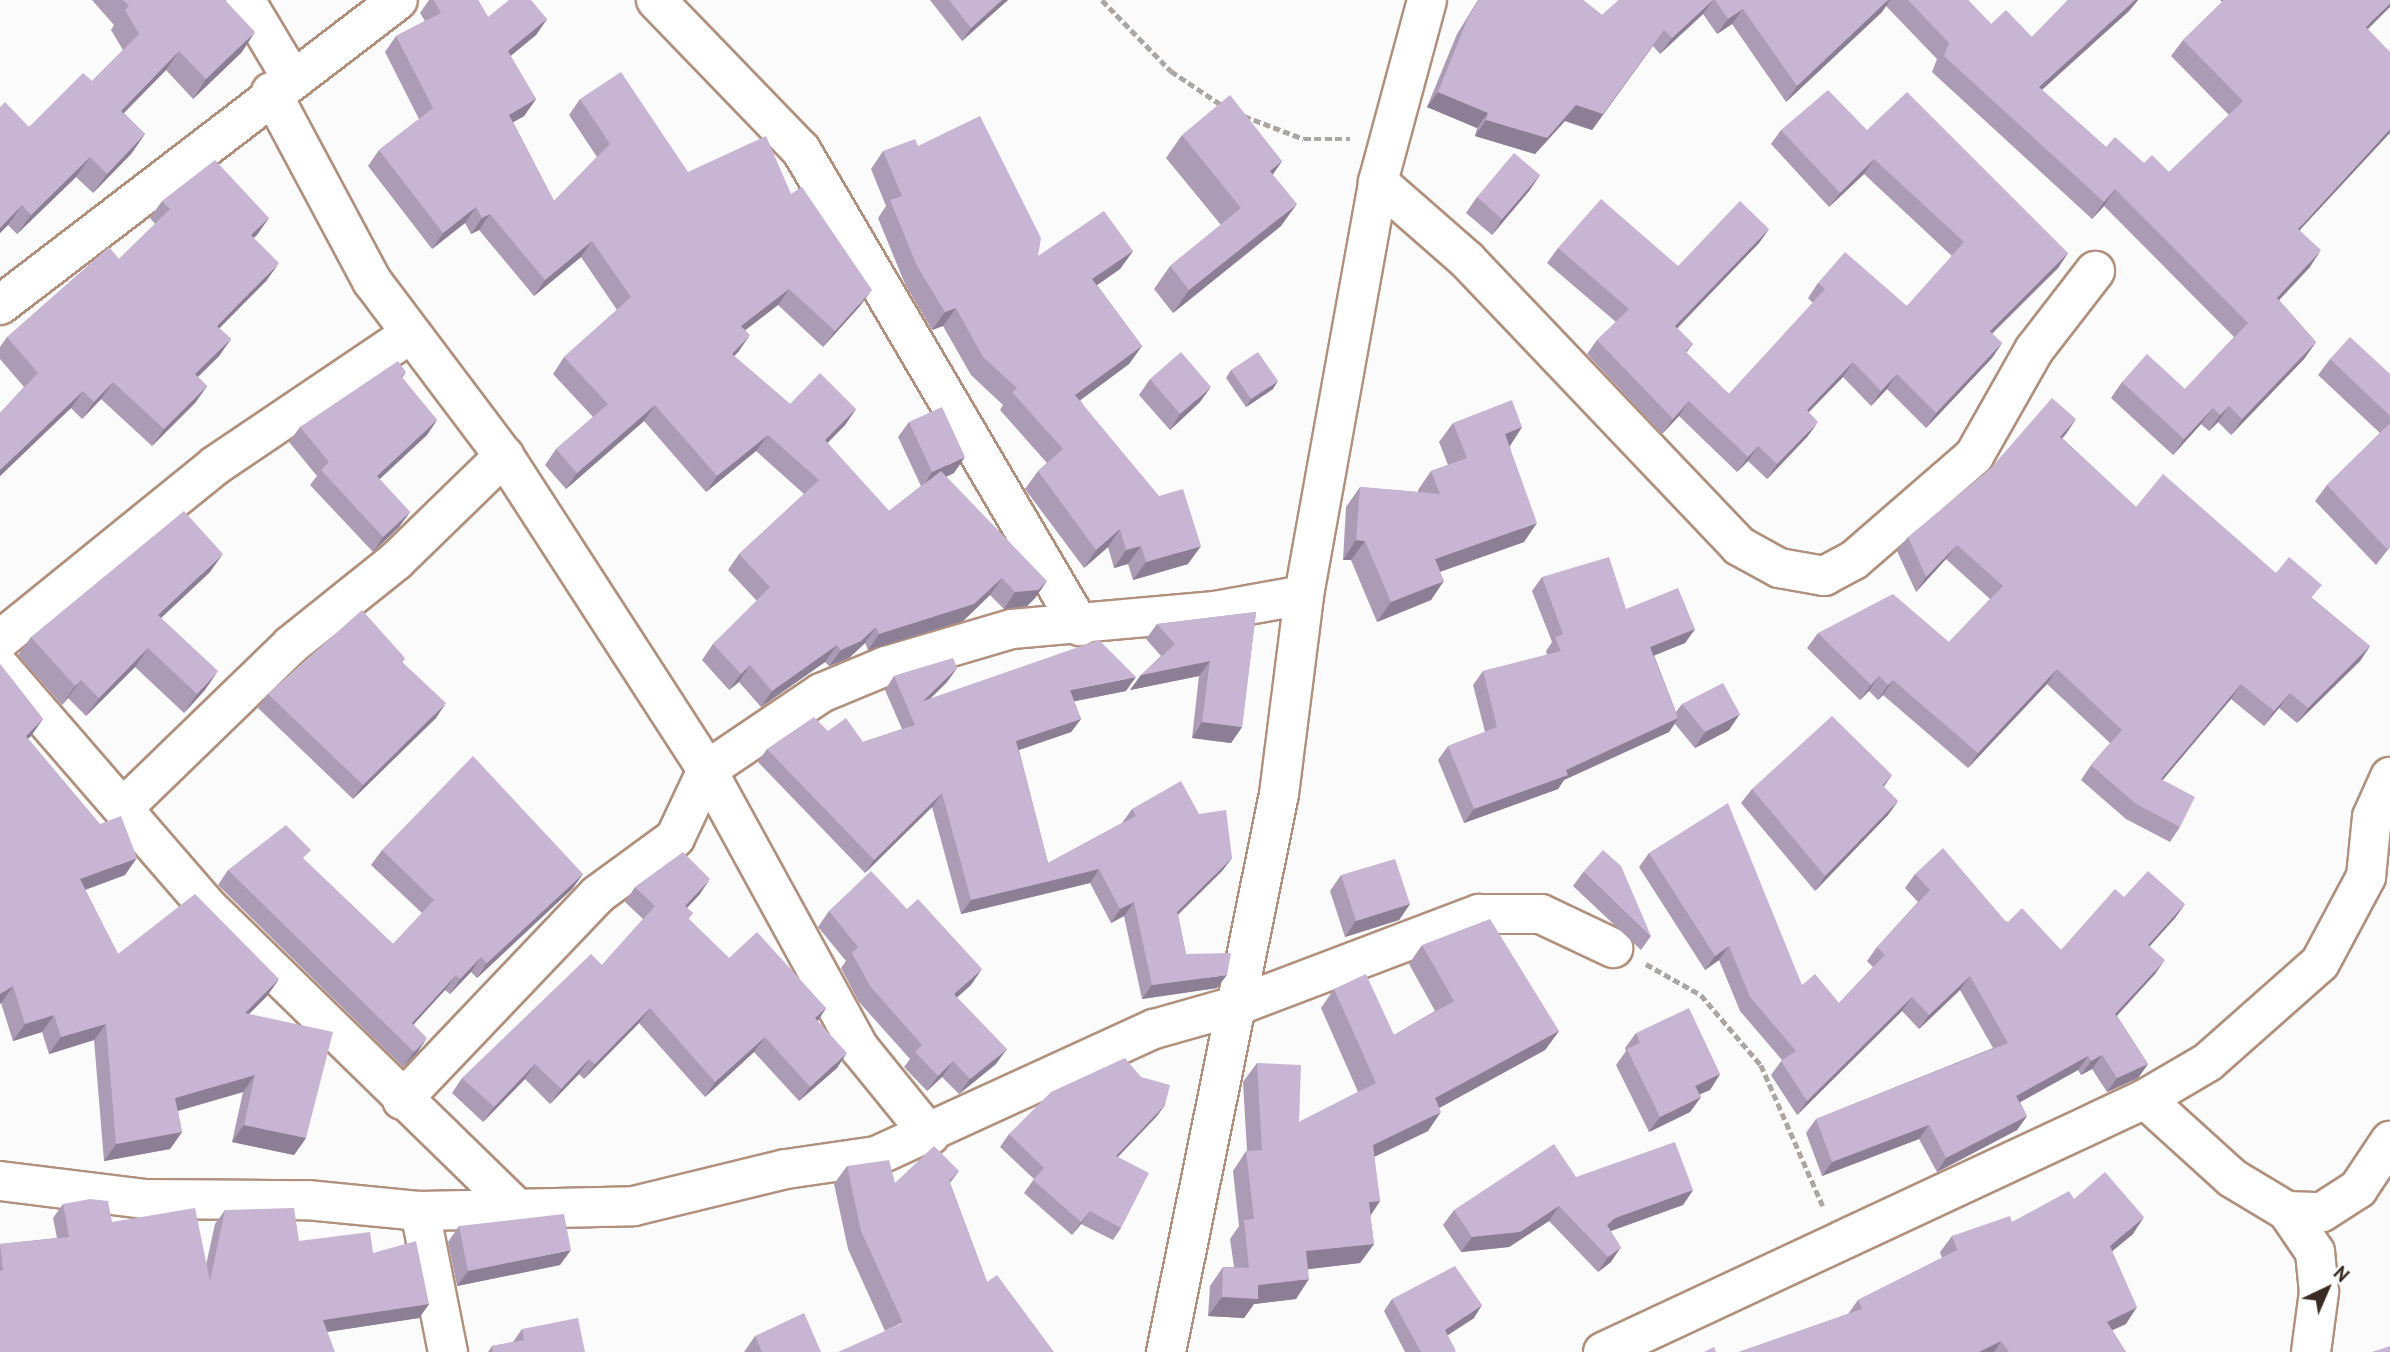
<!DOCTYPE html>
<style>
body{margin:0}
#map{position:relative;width:2390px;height:1352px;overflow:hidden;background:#fbfbfb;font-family:"PT Sans",sans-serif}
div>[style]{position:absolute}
.path>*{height:4.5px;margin-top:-2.25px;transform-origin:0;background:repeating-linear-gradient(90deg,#aca6a3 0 7px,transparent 0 10.5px)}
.roads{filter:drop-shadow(2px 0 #b1907d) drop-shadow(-2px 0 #b1907d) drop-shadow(0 2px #b1907d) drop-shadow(0 -2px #b1907d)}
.minor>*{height:38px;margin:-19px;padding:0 19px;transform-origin:19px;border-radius:19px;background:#fff}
.wall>*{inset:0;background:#ac9bb5}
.shaded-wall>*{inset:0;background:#8c7e94}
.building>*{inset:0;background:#c8b4d3}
span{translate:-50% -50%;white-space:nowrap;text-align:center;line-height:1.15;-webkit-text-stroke:7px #fbfbfb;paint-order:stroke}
.north{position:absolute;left:2292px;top:1254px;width:70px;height:70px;-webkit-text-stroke:5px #fbfbfb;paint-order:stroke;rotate:44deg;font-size:19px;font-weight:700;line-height:28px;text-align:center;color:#392b23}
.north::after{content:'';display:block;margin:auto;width:24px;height:32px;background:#392b23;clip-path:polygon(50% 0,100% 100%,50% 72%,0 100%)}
</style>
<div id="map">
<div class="path">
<div style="left:1102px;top:0;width:99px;rotate:45.8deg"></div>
<div style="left:1171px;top:71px;width:63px;rotate:33.9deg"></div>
<div style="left:1244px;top:116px;width:64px;rotate:21deg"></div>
<div style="left:1304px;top:139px;width:46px"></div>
<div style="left:1646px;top:964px;width:63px;rotate:29.4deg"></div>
<div style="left:1701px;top:995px;width:92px;rotate:49.4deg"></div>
<div style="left:1761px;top:1065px;width:154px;rotate:66.3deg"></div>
</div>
<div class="roads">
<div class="minor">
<div style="left:245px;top:0;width:90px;rotate:59.1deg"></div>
<div style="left:656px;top:0;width:209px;rotate:46deg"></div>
<div style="left:801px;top:150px;width:552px;rotate:59.62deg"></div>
<div style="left:271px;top:92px;width:214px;rotate:61.9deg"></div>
<div style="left:372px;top:281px;width:219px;rotate:53deg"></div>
<div style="left:504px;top:456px;width:374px;rotate:57.1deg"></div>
<div style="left:707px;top:770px;width:318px;rotate:61.3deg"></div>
<div style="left:860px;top:1049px;width:111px;rotate:50.9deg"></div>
<div style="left:1378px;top:182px;width:118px;rotate:41.2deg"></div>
<div style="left:1467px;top:260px;width:395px;rotate:46.4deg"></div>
<div style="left:1739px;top:546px;width:46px;rotate:28.8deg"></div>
<div style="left:1779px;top:568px;width:46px;rotate:10.1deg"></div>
<div style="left:1824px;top:576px;width:34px;rotate:-28deg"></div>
<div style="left:1854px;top:560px;width:159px;rotate:-40.9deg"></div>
<div style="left:1974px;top:456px;width:122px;rotate:-60.5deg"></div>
<div style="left:2034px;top:350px;width:100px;rotate:-52.3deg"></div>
<div style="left:0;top:305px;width:501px;rotate:-37.46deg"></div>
<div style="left:0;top:640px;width:278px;rotate:-39deg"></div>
<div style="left:216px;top:465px;width:233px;rotate:-34deg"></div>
<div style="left:0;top:667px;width:318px;rotate:49.1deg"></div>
<div style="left:208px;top:907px;width:431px;rotate:44.3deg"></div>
<div style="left:123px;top:808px;width:234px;rotate:-44.1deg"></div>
<div style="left:291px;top:645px;width:134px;rotate:-38.7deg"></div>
<div style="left:396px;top:561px;width:151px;rotate:-44.2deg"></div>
<div style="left:2145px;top:1099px;width:118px;rotate:42.2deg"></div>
<div style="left:2232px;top:1178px;width:64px;rotate:31deg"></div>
<div style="left:2287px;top:1211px;width:35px;rotate:2deg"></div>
<div style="left:2322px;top:1212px;width:43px;rotate:-32.6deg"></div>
<div style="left:2358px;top:1189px;width:58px;rotate:-56.3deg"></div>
<div style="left:402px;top:1100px;width:283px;rotate:-46.4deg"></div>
<div style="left:597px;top:895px;width:97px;rotate:-36.2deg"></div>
<div style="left:675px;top:838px;width:75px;rotate:-64.8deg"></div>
<div style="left:707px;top:770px;width:138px;rotate:-34deg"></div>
<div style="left:821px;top:693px;width:70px;rotate:-22.6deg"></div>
<div style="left:886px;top:666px;width:131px;rotate:-16.4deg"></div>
<div style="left:1012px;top:629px;width:204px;rotate:-5.1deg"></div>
<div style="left:1215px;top:611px;width:90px;rotate:-10.2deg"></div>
<div style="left:0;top:1181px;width:145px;rotate:7.1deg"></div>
<div style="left:144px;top:1199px;width:163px;rotate:0.4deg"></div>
<div style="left:307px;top:1200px;width:114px;rotate:5.6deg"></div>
<div style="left:420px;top:1211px;width:214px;rotate:-1.3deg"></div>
<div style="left:634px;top:1206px;width:156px;rotate:-13.7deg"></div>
<div style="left:786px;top:1169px;width:91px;rotate:-8.2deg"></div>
<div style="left:876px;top:1156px;width:306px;rotate:-24.6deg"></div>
<div style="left:1154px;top:1029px;width:88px;rotate:-15.8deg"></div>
<div style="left:1239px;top:1005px;width:257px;rotate:-20.8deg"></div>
<div style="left:1479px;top:914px;width:62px"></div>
<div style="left:1541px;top:914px;width:80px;rotate:25.3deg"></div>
<div style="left:420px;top:1211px;width:144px;rotate:78.8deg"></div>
<div style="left:2287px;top:1211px;width:50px;rotate:55.7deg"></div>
<div style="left:2315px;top:1252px;width:40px;rotate:84.3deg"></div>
<div style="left:2319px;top:1292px;width:61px;rotate:97.6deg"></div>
<div style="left:1166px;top:1352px;width:569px;rotate:-78.55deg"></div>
<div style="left:1279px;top:794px;width:201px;rotate:-82.8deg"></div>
<div style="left:1304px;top:595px;width:420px;rotate:-79.8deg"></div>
<div style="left:1378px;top:182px;width:188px;rotate:-74.9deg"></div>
<div style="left:1603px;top:1352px;width:598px;rotate:-25.02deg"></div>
<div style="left:2145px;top:1099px;width:73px;rotate:-30.4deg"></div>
<div style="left:2208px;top:1062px;width:149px;rotate:-41.5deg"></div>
<div style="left:2320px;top:963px;width:98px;rotate:-61.9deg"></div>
<div style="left:2366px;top:877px;width:60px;rotate:-84.3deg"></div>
<div style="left:2372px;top:817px;width:44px;rotate:-65.8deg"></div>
</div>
</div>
<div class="wall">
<div style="clip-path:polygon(92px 0,225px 0,242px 52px,193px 99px,166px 70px,124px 113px,145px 134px,131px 154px,93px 193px,76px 177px,17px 234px,8px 225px,0 233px,0 107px,29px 127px,92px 81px,123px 50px,111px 30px,114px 25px)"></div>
<div style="clip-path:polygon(429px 0,478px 0,488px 17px,547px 19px,536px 35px,510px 56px,536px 99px,524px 116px,513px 122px,554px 201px,597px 157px,569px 115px,580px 99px,688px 172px,791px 194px,860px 306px,823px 347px,778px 305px,745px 330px,739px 351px,734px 356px,790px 404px,856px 409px,845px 425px,827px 443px,889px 511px,921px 486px,898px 437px,909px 422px,954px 473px,946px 477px,1036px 597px,1027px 606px,1004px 609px,990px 595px,963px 621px,868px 650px,865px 643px,849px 658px,829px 666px,825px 662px,761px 707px,739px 682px,729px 690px,702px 660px,713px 644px,757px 601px,728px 570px,739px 554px,804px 494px,756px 451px,706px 492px,644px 421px,566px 489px,545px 465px,556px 449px,593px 417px,553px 374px,564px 357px,617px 310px,581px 257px,534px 296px,479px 230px,471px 234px,465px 223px,432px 249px,368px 166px,379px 150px,419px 119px,385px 52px,396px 36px,425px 21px,420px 13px)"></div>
<div style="clip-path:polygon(930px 0,1008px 0,962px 41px)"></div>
<div style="clip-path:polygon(1478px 0,1583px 0,1602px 15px,1619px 0,1968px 0,1991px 24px,2032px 37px,2068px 0,2138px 0,2129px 11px,2042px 90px,2106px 147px,2144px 163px,2169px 172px,2229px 115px,2171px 56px,2183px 40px,2222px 2px,2220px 0,2390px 0,2368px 29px,2300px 231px,2310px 267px,2279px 300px,2316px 342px,2304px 359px,2231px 435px,2218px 422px,2209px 431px,2201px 424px,2173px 455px,2111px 398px,2122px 382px,2185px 389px,2234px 337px,2104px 206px,2092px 219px,1932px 72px,1937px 59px,1886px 6px,1882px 12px,1786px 102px,1732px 24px,1717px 34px,1703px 14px,1660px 54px,1653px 46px,1592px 130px,1565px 121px,1535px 154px,1475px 136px,1477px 128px,1427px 107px,1457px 34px)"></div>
<div style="clip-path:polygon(1781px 130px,1867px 130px,2068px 253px,2058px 268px,1992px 334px,2002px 343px,1992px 358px,1926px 428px,1887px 389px,1871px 406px,1843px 377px,1809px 412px,1808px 436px,1767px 479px,1748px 461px,1737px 472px,1679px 416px,1662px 434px,1587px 354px,1597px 340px,1616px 322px,1547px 263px,1558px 248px,1678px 266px,1769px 229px,1759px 243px,1677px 328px,1693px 344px,1686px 353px,1729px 394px,1813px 303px,1808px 298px,1818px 283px,1907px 306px,1952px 256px,1864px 174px,1829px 207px,1771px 144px)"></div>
<div style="clip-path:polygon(1182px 135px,1282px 161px,1273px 174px,1281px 226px,1173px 313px,1154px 289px,1170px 266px,1221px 225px,1166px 158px)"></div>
<div style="clip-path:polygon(918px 146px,1038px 256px,1133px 251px,1120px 269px,1097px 285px,1142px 346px,1129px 364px,1080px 400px,1188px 564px,1133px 580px,1128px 564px,1114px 568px,1108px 547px,1084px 568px,1025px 489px,1038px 471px,1047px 463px,1000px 410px,1003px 405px,971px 375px,943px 326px,932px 330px,905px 284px,878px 218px,886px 206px,871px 169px,883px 151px)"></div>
<div style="clip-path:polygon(1540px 175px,1529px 191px,1492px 235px,1466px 213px,1477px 197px)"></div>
<div style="clip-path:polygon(162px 201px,269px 218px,253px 238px,267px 280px,219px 328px,231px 339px,219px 356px,198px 377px,207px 386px,195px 403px,152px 446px,101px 399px,82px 419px,71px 408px,0 476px,0 413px,24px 387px,0 359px,0 347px,7px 337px,119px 259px,155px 224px,150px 218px)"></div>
<div style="clip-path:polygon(2330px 359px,2390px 374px,2390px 547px,2376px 565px,2315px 501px,2327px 485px,2380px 433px,2318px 375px)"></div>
<div style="clip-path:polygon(1231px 370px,1273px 389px,1246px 407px,1226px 378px)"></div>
<div style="clip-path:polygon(406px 372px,402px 378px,437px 420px,427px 435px,379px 479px,410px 512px,399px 527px,373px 552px,310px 485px,317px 476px,289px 442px,300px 427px)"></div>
<div style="clip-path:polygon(1150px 379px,1200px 402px,1170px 430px,1139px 395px)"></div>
<div style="clip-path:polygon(2076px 419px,2062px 438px,2136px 507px,2276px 573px,2312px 598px,2370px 646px,2360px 661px,2297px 723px,2279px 708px,2264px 726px,2231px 699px,2162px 780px,2180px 827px,2170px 842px,2126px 819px,2081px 780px,2091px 765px,2110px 743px,2047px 684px,1968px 768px,1883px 695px,1878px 700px,1869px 691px,1860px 700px,1807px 648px,1818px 633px,1949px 642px,1990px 599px,1946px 559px,1916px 592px,1897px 551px,1908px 537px)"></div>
<div style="clip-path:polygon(1453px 423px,1522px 427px,1510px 446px,1524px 542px,1440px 572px,1431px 600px,1377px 622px,1351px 560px,1343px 560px,1346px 507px,1360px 487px,1418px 492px,1418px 490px,1431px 471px,1448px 465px,1439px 442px)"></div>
<div style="clip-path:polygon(210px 572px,161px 618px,205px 690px,184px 713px,135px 667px,86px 716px,68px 698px,62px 705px,18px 655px,31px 637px)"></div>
<div style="clip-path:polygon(1542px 577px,1626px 609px,1695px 629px,1685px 643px,1654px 655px,1676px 712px,1682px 704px,1729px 730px,1695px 748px,1675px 724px,1669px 732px,1564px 780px,1558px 789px,1464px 823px,1438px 760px,1448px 746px,1485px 732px,1473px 685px,1483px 671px,1547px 655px,1546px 651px,1552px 642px,1532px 591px)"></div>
<div style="clip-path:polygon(1256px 612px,1242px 727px,1231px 743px,1192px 738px,1199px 676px,1130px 690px,1141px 675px,1161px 656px,1146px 639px,1157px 624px)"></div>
<div style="clip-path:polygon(405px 658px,402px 662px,436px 718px,353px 799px,258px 708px,268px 694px)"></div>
<div style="clip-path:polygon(0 664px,43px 719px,28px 739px,125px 875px,85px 890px,118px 954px,279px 979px,267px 996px,249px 1014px,306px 1138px,294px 1155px,232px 1142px,243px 1092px,178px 1111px,182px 1132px,170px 1149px,104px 1161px,94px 1040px,49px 1054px,42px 1032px,13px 1041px,1px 1003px,0 1004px)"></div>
<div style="clip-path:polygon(957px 668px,947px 682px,931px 698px,1126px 691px,1074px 701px,1081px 719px,1071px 732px,1019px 750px,1048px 863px,1122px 823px,1132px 809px,1199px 814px,1232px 858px,1222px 871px,1178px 915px,1186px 954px,1217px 988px,1142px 999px,1124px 916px,1111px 923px,1090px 883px,961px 914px,932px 807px,865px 873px,758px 762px,767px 749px,828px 731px,863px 742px,902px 729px,885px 690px,894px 676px)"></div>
<div style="clip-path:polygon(1892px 775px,1884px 787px,1898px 801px,1888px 815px,1815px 891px,1741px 803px,1752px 789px)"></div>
<div style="clip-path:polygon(382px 850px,583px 874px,572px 889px,477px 978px,471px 972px,450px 994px,445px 990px,414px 1024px,417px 1053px,403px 1067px,218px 885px,228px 870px,304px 860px,393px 944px,422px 913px,371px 865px)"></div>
<div style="clip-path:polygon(1649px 853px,1802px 985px,1839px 1003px,1873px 967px,1867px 961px,1877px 947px,1918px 902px,1905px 888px,1915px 874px,2061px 950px,2124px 897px,2185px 904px,2175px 918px,2150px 946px,2155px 974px,2117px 1016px,2148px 1064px,2138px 1078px,2107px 1092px,2092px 1069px,2081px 1075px,2078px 1070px,2020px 1102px,2027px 1116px,2017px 1130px,1937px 1172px,1919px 1139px,1822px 1176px,1806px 1133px,1816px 1119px,1993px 1048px,1960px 990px,1919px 1029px,1902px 1011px,1797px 1115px,1771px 1075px,1782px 1060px,1740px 1011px,1719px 960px,1705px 970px,1639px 867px)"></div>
<div style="clip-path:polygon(1584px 871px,1651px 936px,1641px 950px,1573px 886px)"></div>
<div style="clip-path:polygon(1341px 875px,1410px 904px,1399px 920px,1345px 937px,1330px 891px)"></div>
<div style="clip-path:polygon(635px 887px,700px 894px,687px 908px,693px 913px,688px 919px,729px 958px,826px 1008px,818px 1021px,837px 1068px,799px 1101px,754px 1052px,705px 1097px,639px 1023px,584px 1079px,579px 1074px,550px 1104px,525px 1079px,483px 1122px,452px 1093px,462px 1078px,602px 965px,643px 919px,625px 902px)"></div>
<div style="clip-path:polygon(829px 911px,971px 985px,957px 997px,996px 1064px,959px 1094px,942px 1077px,927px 1091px,904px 1067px,910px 1059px,859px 1002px,841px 968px,846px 961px,818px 927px)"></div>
<div style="clip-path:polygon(1422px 945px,1559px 1031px,1545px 1050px,1439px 1108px,1428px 1131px,1374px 1157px,1380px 1201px,1370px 1215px,1374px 1244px,1360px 1263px,1308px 1269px,1296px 1299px,1254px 1304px,1244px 1318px,1208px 1316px,1210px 1286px,1223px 1267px,1234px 1267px,1230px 1239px,1239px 1226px,1233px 1171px,1246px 1151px,1247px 1151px,1243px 1082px,1257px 1063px,1299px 1122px,1358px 1092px,1321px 1008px,1334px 989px,1394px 1035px,1435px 1011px,1409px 964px)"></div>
<div style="clip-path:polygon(1636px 1033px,1720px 1074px,1710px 1090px,1700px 1094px,1701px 1097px,1690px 1112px,1649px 1132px,1616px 1065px,1626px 1051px,1625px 1048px)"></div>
<div style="clip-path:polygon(1141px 1077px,1165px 1105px,1156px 1117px,1118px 1157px,1121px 1228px,1113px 1240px,1081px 1224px,1072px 1235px,1024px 1193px,1034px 1179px,1000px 1147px,1009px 1134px)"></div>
<div style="clip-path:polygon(847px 1166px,895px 1183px,959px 1171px,950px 1183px,987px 1282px,885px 1331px,848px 1249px,834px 1184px)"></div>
<div style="clip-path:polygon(1576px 1177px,1693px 1190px,1683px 1205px,1611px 1231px,1611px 1262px,1598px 1272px,1549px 1221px,1509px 1247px,1461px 1252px,1443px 1225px,1454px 1210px)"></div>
<div style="clip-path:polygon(2074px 1199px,2133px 1234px,2112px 1251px,2126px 1324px,2112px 1330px,2126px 1352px,1739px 1352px,1848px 1314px,1858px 1300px,1942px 1258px,1940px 1252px,1952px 1236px,2012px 1222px)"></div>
<div style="clip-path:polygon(63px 1204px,112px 1222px,206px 1265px,215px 1224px,225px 1210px,299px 1241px,373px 1253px,429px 1304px,419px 1318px,327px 1332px,0 1352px,0 1244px,57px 1238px,53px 1218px)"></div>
<div style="clip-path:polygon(459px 1226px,560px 1265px,457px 1286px,448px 1242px)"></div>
<div style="clip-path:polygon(1392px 1299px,1474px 1318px,1447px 1335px,1455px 1352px,1405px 1352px,1384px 1311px)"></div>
<div style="clip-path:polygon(522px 1329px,585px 1352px,488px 1352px,492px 1346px,513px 1342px)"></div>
<div style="clip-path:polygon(755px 1336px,821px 1352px,744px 1352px)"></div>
</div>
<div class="shaded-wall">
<div style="clip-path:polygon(1002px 0,1008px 0,962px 41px,971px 28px)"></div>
<div style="clip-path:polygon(1713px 0,1703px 14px,1660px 54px,1672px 38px)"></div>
<div style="clip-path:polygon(1888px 0,1890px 0,1882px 12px,1786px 102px,1797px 86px)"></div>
<div style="clip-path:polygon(2135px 0,2138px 0,2129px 11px,2027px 103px,2039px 87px)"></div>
<div style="clip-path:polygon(2390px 3px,2390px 7px,2354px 43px,2366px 27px)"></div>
<div style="clip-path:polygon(1743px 9px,1732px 24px,1717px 34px,1728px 19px)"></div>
<div style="clip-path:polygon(547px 19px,536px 35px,496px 68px,508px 51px)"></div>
<div style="clip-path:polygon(1664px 30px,1592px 130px,1565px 121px,1535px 154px,1475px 136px,1486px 120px,1576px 105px)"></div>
<div style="clip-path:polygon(255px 32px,242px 52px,193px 99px,206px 79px)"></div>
<div style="clip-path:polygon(179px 51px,166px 70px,107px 130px,121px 111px)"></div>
<div style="clip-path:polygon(1438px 92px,1488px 113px,1477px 128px,1427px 107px)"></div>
<div style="clip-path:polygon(536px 99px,524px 116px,498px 131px,509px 115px)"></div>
<div style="clip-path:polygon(2390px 129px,2390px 133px,2286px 245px,2298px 229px)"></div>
<div style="clip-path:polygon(145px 134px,131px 154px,93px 193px,107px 174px)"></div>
<div style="clip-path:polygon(90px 157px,76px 177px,17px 234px,31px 215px)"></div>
<div style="clip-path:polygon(1874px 159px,1864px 174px,1829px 207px,1840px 193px)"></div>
<div style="clip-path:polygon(1282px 161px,1267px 183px,1270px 171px)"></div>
<div style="clip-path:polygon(1540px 175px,1529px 191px,1492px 235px,1502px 219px)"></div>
<div style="clip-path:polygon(2115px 189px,2104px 206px,2092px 219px,2104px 202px)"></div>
<div style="clip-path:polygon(1297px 204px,1281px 226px,1173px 313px,1189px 290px)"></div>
<div style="clip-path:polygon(22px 205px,8px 225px,0 233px,0 228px)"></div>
<div style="clip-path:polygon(476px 207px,465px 223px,432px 249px,443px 233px)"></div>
<div style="clip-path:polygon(490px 214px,479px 230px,471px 234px,482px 218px)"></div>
<div style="clip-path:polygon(269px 218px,257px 235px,239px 252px,251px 235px)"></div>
<div style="clip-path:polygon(1769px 229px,1759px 243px,1665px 341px,1675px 326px)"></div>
<div style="clip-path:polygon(592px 241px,581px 257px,534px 296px,545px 280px)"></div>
<div style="clip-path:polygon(2321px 250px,2310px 267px,2266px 314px,2277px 298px)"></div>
<div style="clip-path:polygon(1133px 251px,1120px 269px,1080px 297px,1092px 279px)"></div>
<div style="clip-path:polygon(2068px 253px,2058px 268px,1979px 346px,1990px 331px)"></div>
<div style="clip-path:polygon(279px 263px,267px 280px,205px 343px,217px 326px)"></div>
<div style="clip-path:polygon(789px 289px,778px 305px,730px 342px,741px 326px)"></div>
<div style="clip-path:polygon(872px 290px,860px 306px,823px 347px,835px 331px)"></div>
<div style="clip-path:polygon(956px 308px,943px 326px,932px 330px,945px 312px)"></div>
<div style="clip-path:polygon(750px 335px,739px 351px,720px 370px,732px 354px)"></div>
<div style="clip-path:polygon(231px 339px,219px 356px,183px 391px,195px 374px)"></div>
<div style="clip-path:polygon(2316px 342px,2304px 359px,2231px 435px,2242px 419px)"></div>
<div style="clip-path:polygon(2002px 343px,1992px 358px,1926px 428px,1936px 413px)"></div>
<div style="clip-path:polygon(1142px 346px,1129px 364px,1063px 413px,1075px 395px)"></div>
<div style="clip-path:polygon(1853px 362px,1843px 377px,1796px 425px,1807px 410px)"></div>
<div style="clip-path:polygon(1897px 374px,1887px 389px,1871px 406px,1881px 391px)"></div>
<div style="clip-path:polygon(1278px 381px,1273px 389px,1246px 407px,1251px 399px)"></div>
<div style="clip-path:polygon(113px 382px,101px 399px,82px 419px,94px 402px)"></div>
<div style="clip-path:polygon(207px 386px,195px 403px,152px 446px,164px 429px)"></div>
<div style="clip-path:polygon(1211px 387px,1200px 402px,1170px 430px,1180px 414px)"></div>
<div style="clip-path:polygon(83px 391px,71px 408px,0 476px,0 470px)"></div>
<div style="clip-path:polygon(1689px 401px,1679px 416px,1662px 434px,1673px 419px)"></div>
<div style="clip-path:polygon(655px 405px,644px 421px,566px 489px,577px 473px)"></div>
<div style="clip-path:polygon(2229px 406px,2218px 422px,2209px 431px,2220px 415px)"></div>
<div style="clip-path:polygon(2213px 408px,2201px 424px,2173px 455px,2184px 439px)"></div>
<div style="clip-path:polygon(856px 409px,845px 425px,814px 457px,825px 440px)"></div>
<div style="clip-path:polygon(2076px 419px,2066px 434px,2050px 452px,2060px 437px)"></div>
<div style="clip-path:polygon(437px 420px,427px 435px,366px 492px,377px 476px)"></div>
<div style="clip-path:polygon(1818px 422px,1808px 436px,1767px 479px,1777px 464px)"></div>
<div style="clip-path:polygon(1522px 427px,1509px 447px,1505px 434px)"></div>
<div style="clip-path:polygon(768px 435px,756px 451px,706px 492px,717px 476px)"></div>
<div style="clip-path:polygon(1758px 446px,1748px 461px,1737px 472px,1748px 457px)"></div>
<div style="clip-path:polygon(965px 457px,954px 473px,922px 488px,932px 472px)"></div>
<div style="clip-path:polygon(410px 512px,399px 527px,373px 552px,383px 537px)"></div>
<div style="clip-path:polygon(1537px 523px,1524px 542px,1422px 578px,1435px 559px)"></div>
<div style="clip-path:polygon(1120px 529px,1108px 547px,1084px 568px,1096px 550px)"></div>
<div style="clip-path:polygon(1356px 540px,1365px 541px,1351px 560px,1343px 560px)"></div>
<div style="clip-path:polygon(1957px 545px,1946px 559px,1916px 592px,1926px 577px)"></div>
<div style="clip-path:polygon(1141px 546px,1128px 564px,1114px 568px,1126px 550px)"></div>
<div style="clip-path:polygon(1201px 546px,1188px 564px,1133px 580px,1146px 562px)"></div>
<div style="clip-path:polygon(223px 554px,210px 572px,145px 633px,158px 615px)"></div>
<div style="clip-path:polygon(1002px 578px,990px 595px,963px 621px,868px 650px,879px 634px)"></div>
<div style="clip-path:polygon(1047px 581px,1036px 597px,1027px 606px,1004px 609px,1015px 592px)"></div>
<div style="clip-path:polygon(1444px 581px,1431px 600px,1377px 622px,1391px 602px)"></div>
<div style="clip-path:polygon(876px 627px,865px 643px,849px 658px,829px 666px,841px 650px)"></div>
<div style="clip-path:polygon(1695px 629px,1685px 643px,1641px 661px,1650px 647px)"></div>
<div style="clip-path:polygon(837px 645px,825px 662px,761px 707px,772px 691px)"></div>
<div style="clip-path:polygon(2370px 646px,2360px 661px,2297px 723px,2308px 708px)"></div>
<div style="clip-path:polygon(148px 648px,135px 667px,86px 716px,99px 698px)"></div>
<div style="clip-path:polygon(1210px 661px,1199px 676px,1130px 690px,1141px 675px)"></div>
<div style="clip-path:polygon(750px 665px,739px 682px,729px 690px,741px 674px)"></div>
<div style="clip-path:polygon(957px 668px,947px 682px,914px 714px,923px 701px)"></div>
<div style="clip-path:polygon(2057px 669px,2047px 684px,1968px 768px,1978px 753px)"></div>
<div style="clip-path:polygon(218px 671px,205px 690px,184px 713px,197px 694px)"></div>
<div style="clip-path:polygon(1879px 676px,1869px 691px,1860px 700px,1871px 685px)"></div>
<div style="clip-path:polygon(1136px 677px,1126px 691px,1061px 704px,1070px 690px)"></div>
<div style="clip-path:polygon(81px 680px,68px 698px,62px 705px,75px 686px)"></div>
<div style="clip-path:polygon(1893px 680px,1883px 695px,1878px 700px,1888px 685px)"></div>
<div style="clip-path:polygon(2241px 684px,2231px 699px,2151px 794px,2161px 779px)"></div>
<div style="clip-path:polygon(2290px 693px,2279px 708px,2264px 726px,2274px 711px)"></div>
<div style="clip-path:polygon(446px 703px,436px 718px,353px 799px,363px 785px)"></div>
<div style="clip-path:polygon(1740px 714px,1729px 730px,1695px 748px,1705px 732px)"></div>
<div style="clip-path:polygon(1678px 718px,1669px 732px,1564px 780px,1558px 789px,1464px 823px,1474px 809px,1566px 770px)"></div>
<div style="clip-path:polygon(43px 719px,31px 736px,14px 753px,26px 736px)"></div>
<div style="clip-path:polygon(1081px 719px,1071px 732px,1007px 754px,1016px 741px)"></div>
<div style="clip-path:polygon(1202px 722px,1242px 727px,1231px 743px,1192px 738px)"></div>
<div style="clip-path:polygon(942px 793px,932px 807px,865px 873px,874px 860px)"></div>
<div style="clip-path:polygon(1898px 801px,1888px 815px,1815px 891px,1825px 876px)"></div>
<div style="clip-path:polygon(137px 858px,125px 875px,68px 896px,80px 879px)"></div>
<div style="clip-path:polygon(1232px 858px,1222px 871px,1167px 925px,1177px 912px)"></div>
<div style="clip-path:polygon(1099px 869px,1090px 883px,961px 914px,971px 900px)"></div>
<div style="clip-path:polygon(583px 874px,572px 889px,477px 978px,487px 963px)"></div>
<div style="clip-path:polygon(710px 879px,700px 894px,675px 920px,685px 906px)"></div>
<div style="clip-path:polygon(1134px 902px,1124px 916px,1111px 923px,1120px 909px)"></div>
<div style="clip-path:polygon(1410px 904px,1399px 920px,1345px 937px,1356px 921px)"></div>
<div style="clip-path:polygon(2185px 904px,2175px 918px,2138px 959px,2148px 945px)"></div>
<div style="clip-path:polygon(1729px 946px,1719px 960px,1705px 970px,1715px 956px)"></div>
<div style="clip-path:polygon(481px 957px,471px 972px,450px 994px,460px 979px)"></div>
<div style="clip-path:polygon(2165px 960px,2155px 974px,2105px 1028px,2115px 1014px)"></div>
<div style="clip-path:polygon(982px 969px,971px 985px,943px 1010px,954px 994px)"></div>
<div style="clip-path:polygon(456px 975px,445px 990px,401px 1038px,412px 1023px)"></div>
<div style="clip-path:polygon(1227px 975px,1217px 988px,1142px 999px,1152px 985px)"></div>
<div style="clip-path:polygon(1970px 976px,1960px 990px,1919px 1029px,1929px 1015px)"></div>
<div style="clip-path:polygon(279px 979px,267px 996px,233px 1030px,245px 1013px)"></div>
<div style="clip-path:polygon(13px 986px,1px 1003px,0 1004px,0 994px)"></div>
<div style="clip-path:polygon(1912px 997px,1902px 1011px,1797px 1115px,1807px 1101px)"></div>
<div style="clip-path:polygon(650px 1008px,639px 1023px,584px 1079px,595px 1064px)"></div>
<div style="clip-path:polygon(826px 1008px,816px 1023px,815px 1018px)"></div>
<div style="clip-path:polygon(54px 1015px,42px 1032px,13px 1041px,25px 1024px)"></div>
<div style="clip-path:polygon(106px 1024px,94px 1040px,49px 1054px,61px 1037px)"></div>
<div style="clip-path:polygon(1559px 1031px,1545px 1050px,1421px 1118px,1435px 1098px)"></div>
<div style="clip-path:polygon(765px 1037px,754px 1052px,705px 1097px,715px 1082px)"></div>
<div style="clip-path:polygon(427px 1038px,417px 1053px,403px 1067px,414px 1052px)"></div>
<div style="clip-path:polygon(1007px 1049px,996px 1064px,959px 1094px,970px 1079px)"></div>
<div style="clip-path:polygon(847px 1053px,837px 1068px,799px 1101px,810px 1087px)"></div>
<div style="clip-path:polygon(2102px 1055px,2092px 1069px,2081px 1075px,2091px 1061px)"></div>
<div style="clip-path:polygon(2088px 1056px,2078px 1070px,2006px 1110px,2016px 1096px)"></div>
<div style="clip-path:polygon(589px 1059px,579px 1074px,550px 1104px,561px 1089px)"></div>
<div style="clip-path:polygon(953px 1061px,942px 1077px,927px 1091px,938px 1076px)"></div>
<div style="clip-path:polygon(535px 1064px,525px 1079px,483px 1122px,494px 1107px)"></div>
<div style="clip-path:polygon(2148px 1064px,2138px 1078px,2107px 1092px,2117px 1078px)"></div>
<div style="clip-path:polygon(1720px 1074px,1710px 1090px,1684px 1101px,1695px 1086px)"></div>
<div style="clip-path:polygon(255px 1075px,243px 1092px,163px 1115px,175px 1098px)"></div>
<div style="clip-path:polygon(1701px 1097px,1690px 1112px,1649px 1132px,1660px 1117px)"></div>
<div style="clip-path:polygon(1165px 1105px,1156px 1117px,1107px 1168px,1116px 1156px)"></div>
<div style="clip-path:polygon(1441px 1112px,1428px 1131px,1359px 1164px,1373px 1145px)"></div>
<div style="clip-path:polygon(2027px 1116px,2017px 1130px,1937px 1172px,1946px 1158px)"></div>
<div style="clip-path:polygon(244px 1125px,306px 1138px,294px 1155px,232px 1142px)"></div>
<div style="clip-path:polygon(1929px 1125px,1919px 1139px,1822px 1176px,1832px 1162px)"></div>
<div style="clip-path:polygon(182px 1132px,170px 1149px,104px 1161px,116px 1144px)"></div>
<div style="clip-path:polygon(1693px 1190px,1683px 1205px,1605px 1233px,1607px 1225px,1615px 1218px)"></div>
<div style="clip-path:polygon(1380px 1201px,1367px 1221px,1369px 1202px)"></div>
<div style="clip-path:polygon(1559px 1206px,1549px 1221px,1509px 1247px,1461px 1252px,1472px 1237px)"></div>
<div style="clip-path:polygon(1090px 1211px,1081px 1224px,1072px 1235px,1081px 1222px)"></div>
<div style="clip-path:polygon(2144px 1217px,2133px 1234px,2098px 1263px,2110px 1246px)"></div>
<div style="clip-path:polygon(1374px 1244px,1360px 1263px,1293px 1271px,1306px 1251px)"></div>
<div style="clip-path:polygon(1621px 1247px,1611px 1262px,1598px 1272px,1608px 1257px)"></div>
<div style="clip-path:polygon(571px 1250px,560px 1265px,457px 1286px,468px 1271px)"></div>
<div style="clip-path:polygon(1309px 1279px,1296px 1299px,1254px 1304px,1244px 1318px,1208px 1316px,1222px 1297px,1258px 1285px)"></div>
<div style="clip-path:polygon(429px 1304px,419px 1318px,313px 1334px,323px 1320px)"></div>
<div style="clip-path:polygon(1482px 1305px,1474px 1318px,1436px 1343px,1445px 1330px)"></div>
<div style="clip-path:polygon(2137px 1307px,2126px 1324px,2095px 1338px,2107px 1322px)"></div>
<div style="clip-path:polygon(2001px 1341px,1994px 1352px,1979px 1352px)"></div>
</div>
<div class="building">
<div style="clip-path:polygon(123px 0,225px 0,255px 32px,206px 79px,179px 51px,121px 111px,145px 134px,107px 174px,90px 157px,31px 215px,22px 205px,0 228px,0 107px,5px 102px,29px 127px,83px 73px,92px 81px,139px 34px,125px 10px,129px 6px)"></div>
<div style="clip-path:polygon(434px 0,478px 0,488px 17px,509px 0,531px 0,547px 19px,508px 51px,536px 99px,509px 115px,554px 201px,610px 144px,580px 99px,621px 72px,688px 172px,766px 136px,791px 194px,802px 187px,872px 290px,835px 331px,789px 289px,741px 326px,750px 335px,732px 354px,790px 404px,820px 373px,856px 409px,825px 440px,889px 511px,941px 471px,1047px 581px,1038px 590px,1015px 592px,1002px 578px,974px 604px,879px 634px,876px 627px,861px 641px,841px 650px,837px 645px,772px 691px,750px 665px,741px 674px,713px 644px,770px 587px,739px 554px,819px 480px,768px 435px,717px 476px,655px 405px,577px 473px,556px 449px,608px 404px,564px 357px,631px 297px,592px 241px,545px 280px,490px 214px,482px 218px,476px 207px,443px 233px,379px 150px,433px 108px,396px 36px,441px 13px)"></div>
<div style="clip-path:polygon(949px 0,1002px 0,971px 28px)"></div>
<div style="clip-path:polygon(1479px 0,1583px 0,1602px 15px,1619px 0,1713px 0,1672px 38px,1664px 30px,1603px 114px,1576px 105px,1547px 138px,1486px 120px,1488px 113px,1438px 92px,1468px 18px)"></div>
<div style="clip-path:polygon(1715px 0,1888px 0,1797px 86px,1743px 9px,1728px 19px)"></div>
<div style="clip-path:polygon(1908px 0,1968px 0,1991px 24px,2006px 10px,2032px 37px,2068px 0,2135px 0,2039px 87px,2106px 147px,2115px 137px,2144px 163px,2152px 155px,2169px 172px,2243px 101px,2183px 40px,2224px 0,2390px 0,2390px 3px,2366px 27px,2390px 52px,2390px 129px,2298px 229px,2321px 250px,2277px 298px,2316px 342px,2242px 419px,2229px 406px,2220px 415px,2213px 408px,2184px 439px,2122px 382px,2147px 354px,2185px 389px,2248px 323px,2115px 189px,2104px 202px,1944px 56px,1949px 43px)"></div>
<div style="clip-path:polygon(1828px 90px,1867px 130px,1907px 92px,2068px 253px,1990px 331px,2002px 343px,1936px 413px,1897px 374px,1881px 391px,1853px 362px,1807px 410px,1818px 422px,1777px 464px,1758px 446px,1748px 457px,1689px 401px,1673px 419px,1597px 340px,1629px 309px,1558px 248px,1601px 199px,1678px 266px,1740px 201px,1769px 229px,1675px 326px,1693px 344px,1685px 351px,1729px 394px,1825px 289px,1818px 283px,1845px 252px,1907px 306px,1964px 242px,1874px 159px,1840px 193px,1781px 130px)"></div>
<div style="clip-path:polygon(1230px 95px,1282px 161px,1270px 171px,1297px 204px,1189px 290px,1170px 266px,1241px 208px,1182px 135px)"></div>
<div style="clip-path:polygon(980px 116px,1041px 238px,1038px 256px,1104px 211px,1133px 251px,1092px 279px,1142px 346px,1075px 395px,1159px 496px,1183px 489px,1201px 546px,1146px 562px,1141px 546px,1126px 550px,1120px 529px,1096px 550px,1038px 471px,1063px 449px,1012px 392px,1017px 388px,983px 357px,956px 308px,945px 312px,917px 266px,890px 200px,902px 196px,883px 151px,915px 139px,918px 146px)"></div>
<div style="clip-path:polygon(1514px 153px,1540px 175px,1502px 219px,1477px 197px)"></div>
<div style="clip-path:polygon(215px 160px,269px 218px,251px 235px,279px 263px,217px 326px,231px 339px,195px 374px,207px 386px,164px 429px,113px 382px,94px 402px,83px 391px,0 470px,0 413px,38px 373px,7px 337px,109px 247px,119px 259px,170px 209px,162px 201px)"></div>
<div style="clip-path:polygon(2350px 337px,2390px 374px,2390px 416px,2330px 359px)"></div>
<div style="clip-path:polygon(1181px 352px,1211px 387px,1180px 414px,1150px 379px)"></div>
<div style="clip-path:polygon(1258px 352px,1278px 381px,1251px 399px,1231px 370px)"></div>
<div style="clip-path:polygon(398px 361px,406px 372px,401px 376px,437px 420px,377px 476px,410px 512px,383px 537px,321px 470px,329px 462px,300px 427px)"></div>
<div style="clip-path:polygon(2052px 398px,2076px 419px,2060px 437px,2136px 507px,2163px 474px,2276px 573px,2289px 557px,2322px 585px,2311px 598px,2370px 646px,2308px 708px,2290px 693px,2274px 711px,2241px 684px,2161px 779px,2195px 797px,2180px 827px,2136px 804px,2091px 765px,2122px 730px,2057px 669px,1978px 753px,1893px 680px,1888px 685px,1879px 676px,1871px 685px,1818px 633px,1893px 594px,1949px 642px,2003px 586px,1957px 545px,1926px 577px,1908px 537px,1991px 468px)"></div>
<div style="clip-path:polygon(1512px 400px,1522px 427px,1505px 434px,1537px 523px,1435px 559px,1444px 581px,1391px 602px,1365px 541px,1356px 540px,1360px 487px,1440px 494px,1431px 471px,1467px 458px,1453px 423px)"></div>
<div style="clip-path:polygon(942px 407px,965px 457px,932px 472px,909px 422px)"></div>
<div style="clip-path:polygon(2390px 423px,2390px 546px,2387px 549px,2327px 485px)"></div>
<div style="clip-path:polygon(184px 511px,223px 554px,158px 615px,218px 671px,197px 694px,148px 648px,99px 698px,81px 680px,75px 686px,31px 637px)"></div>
<div style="clip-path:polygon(1609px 557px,1626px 609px,1678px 588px,1695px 629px,1650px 647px,1678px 718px,1566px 770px,1568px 775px,1474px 809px,1448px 746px,1497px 727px,1483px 671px,1561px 651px,1555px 637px,1563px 634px,1542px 577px)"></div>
<div style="clip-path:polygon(362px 610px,405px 658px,401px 661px,446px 703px,363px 785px,268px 694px)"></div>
<div style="clip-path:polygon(1256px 612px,1242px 727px,1202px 722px,1210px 661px,1141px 675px,1175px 644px,1157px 624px)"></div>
<div style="clip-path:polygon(1099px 640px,1136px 677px,1070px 690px,1081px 719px,1016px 741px,1048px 863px,1136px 816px,1132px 809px,1181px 781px,1199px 814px,1226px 810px,1232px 858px,1177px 912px,1186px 954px,1231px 953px,1227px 975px,1152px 985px,1134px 902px,1120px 909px,1099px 869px,971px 900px,942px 793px,874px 860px,767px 749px,814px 717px,828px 731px,846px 718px,863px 742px,915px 725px,894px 676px,903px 673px,953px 658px,957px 668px,923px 701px)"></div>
<div style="clip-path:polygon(0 664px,43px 719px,26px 736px,100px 824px,121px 816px,137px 858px,80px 879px,118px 954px,195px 894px,279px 979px,245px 1013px,333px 1032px,306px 1138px,244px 1125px,255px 1075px,175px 1098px,182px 1132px,116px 1144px,106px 1024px,61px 1037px,54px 1015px,25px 1024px,13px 986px,0 994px)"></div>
<div style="clip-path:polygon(1723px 683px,1740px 714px,1705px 732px,1682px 704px)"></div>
<div style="clip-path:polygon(1832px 716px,1892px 775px,1882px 785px,1898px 801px,1825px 876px,1752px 789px)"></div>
<div style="clip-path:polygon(473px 756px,583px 874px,487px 963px,481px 957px,460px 979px,456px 975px,412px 1023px,427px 1038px,414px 1052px,228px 870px,286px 825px,311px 850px,303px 858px,393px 944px,434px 900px,382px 850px)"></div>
<div style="clip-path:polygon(1728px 803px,1802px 985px,1815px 974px,1839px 1003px,1885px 955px,1877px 947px,1930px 890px,1915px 874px,1943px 848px,2007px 923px,2022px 908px,2061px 950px,2115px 889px,2124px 897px,2148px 871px,2185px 904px,2148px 945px,2165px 960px,2115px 1014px,2148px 1064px,2117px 1078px,2102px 1055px,2091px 1061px,2088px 1056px,2016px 1096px,2027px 1116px,1946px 1158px,1929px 1125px,1832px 1162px,1816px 1119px,2008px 1043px,1970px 976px,1929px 1015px,1912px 997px,1807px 1101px,1781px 1061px,1796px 1051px,1750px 997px,1729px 946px,1715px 956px,1649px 853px)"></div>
<div style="clip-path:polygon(1603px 850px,1621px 866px,1651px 936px,1584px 871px)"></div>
<div style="clip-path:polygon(683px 852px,710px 879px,685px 906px,693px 913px,688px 918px,729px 958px,757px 932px,826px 1008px,815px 1018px,847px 1053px,810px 1087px,765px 1037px,715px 1082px,650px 1008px,595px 1064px,589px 1059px,561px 1089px,535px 1064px,494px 1107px,462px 1078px,591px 954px,602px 965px,655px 906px,635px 887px)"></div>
<div style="clip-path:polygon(1395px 859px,1410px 904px,1356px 921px,1341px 875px)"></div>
<div style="clip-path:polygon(871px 871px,907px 909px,918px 899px,982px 969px,954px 994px,1007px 1049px,970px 1079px,953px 1061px,938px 1076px,915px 1052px,922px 1045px,870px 986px,852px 953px,858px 947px,829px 911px)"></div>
<div style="clip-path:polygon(1490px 919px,1559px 1031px,1435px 1098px,1441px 1112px,1373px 1145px,1380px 1201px,1369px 1202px,1374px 1244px,1306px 1251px,1309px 1279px,1258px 1285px,1258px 1299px,1222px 1297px,1223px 1267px,1249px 1268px,1244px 1220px,1254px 1219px,1246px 1151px,1262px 1150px,1257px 1063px,1301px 1065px,1299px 1122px,1376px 1083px,1334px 989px,1366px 974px,1394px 1035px,1454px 1001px,1422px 945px)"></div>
<div style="clip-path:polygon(1689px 1008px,1720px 1074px,1695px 1086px,1701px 1097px,1660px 1117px,1627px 1049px,1640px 1043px,1636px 1033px)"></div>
<div style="clip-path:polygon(1125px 1058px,1141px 1077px,1170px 1085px,1165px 1105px,1116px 1156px,1149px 1173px,1121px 1228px,1090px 1211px,1081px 1222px,1033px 1180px,1044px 1168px,1009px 1134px,1051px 1092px)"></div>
<div style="clip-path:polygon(1675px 1142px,1693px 1190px,1615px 1218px,1607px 1225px,1621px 1247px,1608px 1257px,1559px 1206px,1520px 1232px,1472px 1237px,1454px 1210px,1554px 1144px,1576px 1177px)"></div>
<div style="clip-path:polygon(934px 1146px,959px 1171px,949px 1180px,987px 1282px,997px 1275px,1054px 1352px,838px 1352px,903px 1323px,861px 1231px,847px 1166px,889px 1160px,895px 1183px)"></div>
<div style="clip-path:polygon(2105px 1172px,2144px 1217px,2110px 1246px,2137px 1307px,2107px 1322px,2126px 1352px,2009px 1352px,2001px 1341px,1979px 1352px,1739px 1352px,1862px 1309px,1858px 1300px,1957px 1250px,1952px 1236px,2010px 1216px,2012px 1222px,2069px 1191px,2074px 1199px)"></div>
<div style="clip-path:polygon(90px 1199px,108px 1201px,112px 1222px,195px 1208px,210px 1281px,225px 1210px,294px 1208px,299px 1241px,370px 1232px,373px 1253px,416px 1241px,429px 1304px,323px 1320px,335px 1352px,0 1352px,0 1271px,3px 1270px,0 1244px,69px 1237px,63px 1204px)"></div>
<div style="clip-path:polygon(564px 1214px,571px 1250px,468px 1271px,459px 1226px)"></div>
<div style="clip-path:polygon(1455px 1266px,1482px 1305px,1445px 1330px,1456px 1351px,1454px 1352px,1421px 1352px,1392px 1299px)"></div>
<div style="clip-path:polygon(804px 1313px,821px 1352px,762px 1352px,755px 1336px)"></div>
<div style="clip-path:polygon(578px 1318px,585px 1352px,493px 1352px,492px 1346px,524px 1340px,522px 1329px)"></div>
<div style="clip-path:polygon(2390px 1346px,2390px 1352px,2372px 1352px)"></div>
<div style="clip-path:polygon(1714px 1347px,1716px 1352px,1704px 1352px)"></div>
</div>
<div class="north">N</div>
</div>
